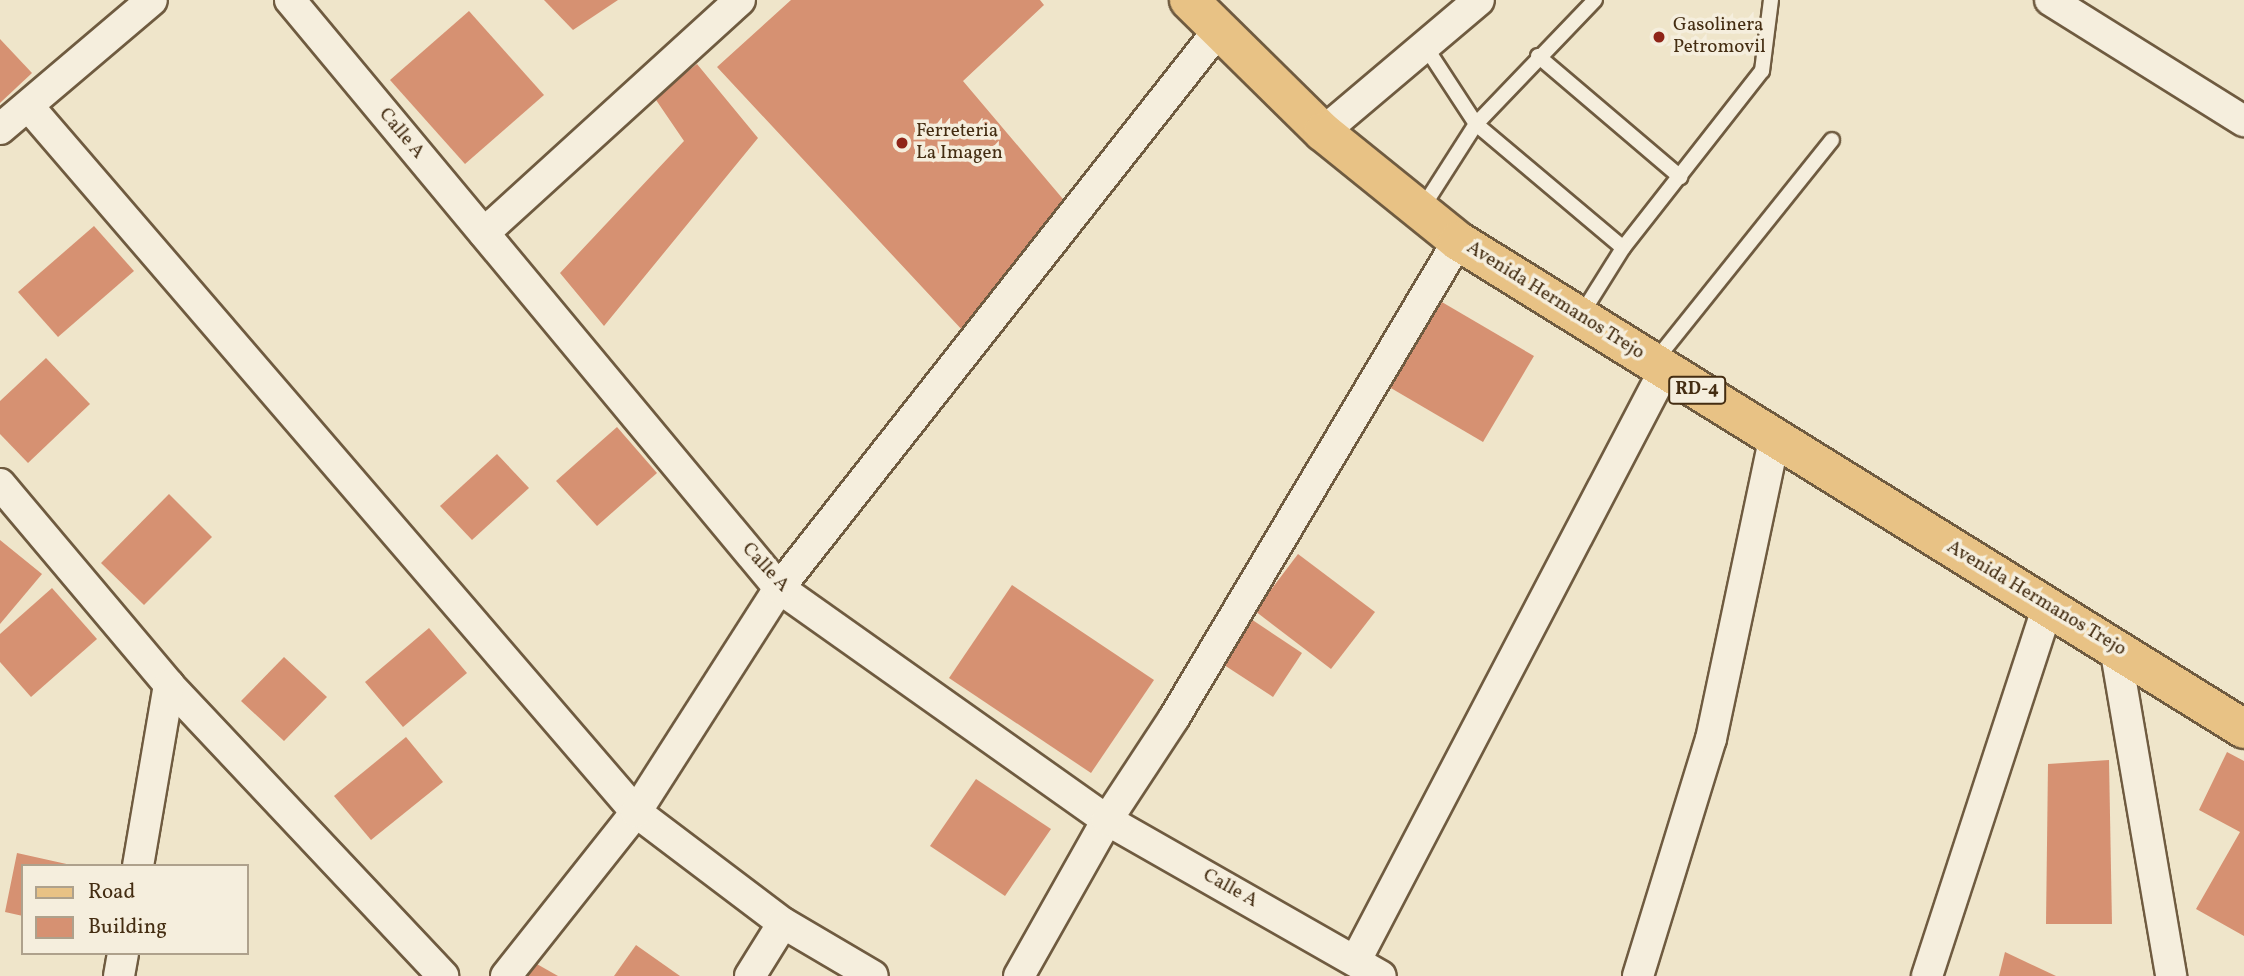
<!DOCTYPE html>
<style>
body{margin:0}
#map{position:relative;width:2244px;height:976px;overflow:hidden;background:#efe5ca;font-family:Vollkorn,serif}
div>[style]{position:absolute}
.building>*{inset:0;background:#d69172}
.roads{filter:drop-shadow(2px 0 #6f5b40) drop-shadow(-2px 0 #6f5b40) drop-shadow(0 2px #6f5b40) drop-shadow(0 -2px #6f5b40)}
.lane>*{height:14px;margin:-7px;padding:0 7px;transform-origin:7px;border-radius:7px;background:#f5eedd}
.street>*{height:30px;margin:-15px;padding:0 15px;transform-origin:15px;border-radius:15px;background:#f5eedd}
.primary>*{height:38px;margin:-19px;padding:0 19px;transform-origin:19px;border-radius:19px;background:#e8c285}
.dots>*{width:19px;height:19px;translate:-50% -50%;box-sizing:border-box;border:4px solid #f5eedd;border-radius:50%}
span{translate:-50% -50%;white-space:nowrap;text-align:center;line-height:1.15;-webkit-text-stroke:7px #f5eedd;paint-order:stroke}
.shield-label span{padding:2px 5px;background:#f5eedd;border:2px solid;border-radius:5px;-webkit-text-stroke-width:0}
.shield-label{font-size:18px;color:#442d12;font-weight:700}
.poi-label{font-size:19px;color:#442d12}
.left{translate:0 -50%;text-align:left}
.street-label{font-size:19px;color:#442d12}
.legend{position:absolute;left:21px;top:864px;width:228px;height:91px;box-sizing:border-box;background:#f5eedd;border:2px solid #aea18c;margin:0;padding:9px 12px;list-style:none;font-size:21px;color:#442d12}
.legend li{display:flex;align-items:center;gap:14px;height:35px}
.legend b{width:35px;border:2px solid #aea18c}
</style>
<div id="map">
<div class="building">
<div style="clip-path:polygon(544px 0,618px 0,573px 30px)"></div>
<div style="clip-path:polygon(791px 0,1040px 0,1044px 5px,963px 81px,1068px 205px,964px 332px,717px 67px)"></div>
<div style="clip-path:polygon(469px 11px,544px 95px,465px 164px,390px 80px)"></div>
<div style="clip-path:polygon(0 39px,32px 73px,0 103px)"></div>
<div style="clip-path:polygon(697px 64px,758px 138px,604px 326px,560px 273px,684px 141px,654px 97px)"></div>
<div style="clip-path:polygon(94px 226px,134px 271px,58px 337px,18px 292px)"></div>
<div style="clip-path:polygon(1435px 298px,1534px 356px,1483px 442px,1384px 384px)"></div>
<div style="clip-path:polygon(46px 358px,90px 404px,28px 463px,0 434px,0 401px)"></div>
<div style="clip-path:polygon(617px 427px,657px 473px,597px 526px,556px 481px)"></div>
<div style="clip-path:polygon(497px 454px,529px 488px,472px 540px,440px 506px)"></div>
<div style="clip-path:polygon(169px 494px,212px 537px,144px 605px,101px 563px)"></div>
<div style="clip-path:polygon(0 540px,42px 574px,0 624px)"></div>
<div style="clip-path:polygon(1298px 554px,1375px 612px,1331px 669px,1255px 611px)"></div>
<div style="clip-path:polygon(1012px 585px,1154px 680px,1091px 773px,949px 678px)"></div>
<div style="clip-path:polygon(52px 588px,97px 639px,31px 697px,0 662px,0 634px)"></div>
<div style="clip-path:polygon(1248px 617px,1302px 653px,1273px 697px,1218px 661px)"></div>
<div style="clip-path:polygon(429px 628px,467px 673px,403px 727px,365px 682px)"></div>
<div style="clip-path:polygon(284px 657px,327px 697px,284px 741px,241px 701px)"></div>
<div style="clip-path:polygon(406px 737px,443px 782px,371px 840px,334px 796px)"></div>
<div style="clip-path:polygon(2227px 752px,2244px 761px,2244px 936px,2196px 909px,2240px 832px,2199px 810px)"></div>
<div style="clip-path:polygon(2109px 760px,2112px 924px,2046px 924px,2048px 764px)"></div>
<div style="clip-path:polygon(976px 779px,1051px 829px,1005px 896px,930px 846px)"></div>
<div style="clip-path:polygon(17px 853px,71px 865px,23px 866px,23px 916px,5px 912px)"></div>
<div style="clip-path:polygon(636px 945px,680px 976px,614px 976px)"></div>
<div style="clip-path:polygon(2005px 952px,2056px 976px,1999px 976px)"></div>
<div style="clip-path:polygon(528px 959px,558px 976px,518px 976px)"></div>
</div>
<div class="roads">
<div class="lane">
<div style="left:1595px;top:0;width:172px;rotate:133.8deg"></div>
<div style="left:1476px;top:124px;width:192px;rotate:40.1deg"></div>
<div style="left:1623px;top:248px;width:225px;rotate:-51.9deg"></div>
<div style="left:1762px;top:71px;width:72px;rotate:-82.8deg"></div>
<div style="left:1538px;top:56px;width:187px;rotate:40.4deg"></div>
<div style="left:1421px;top:210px;width:102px;rotate:-57.4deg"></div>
<div style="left:1476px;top:124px;width:93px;rotate:-123.2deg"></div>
<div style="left:1581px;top:315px;width:79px;rotate:-57.9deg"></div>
<div style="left:1655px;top:361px;width:283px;rotate:-51.3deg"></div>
</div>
<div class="street">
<div style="left:290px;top:0;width:765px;rotate:50.25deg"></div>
<div style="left:779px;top:588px;width:402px;rotate:35.3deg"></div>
<div style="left:1107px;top:820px;width:315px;rotate:29.7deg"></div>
<div style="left:2050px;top:0;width:229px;rotate:32deg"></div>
<div style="left:30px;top:108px;width:929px;rotate:49.28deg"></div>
<div style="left:636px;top:812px;width:184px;rotate:37.1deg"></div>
<div style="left:783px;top:923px;width:104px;rotate:30.5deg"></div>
<div style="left:0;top:129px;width:199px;rotate:-40.3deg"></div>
<div style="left:1323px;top:132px;width:204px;rotate:-40.2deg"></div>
<div style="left:484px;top:233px;width:346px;rotate:-42.3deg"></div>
<div style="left:0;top:484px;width:263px;rotate:49.9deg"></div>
<div style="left:169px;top:685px;width:400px;rotate:46.7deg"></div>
<div style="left:2115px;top:647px;width:334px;rotate:80.3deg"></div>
<div style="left:138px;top:866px;width:184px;rotate:-80.3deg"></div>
<div style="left:1356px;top:960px;width:667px;rotate:-62.4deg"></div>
<div style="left:119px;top:976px;width:23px;rotate:-80deg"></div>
<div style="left:506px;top:976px;width:209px;rotate:-51.6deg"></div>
<div style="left:636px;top:812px;width:266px;rotate:-57.4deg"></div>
<div style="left:779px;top:588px;width:708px;rotate:-51.77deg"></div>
<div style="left:750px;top:976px;width:62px;rotate:-58.1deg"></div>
<div style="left:1019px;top:976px;width:179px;rotate:-60.6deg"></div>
<div style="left:1107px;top:820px;width:122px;rotate:-56.7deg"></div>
<div style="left:1174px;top:718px;width:555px;rotate:-59.23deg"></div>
<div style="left:1638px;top:976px;width:248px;rotate:-72.9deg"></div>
<div style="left:1711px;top:739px;width:306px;rotate:-78.1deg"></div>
<div style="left:1927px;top:976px;width:389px;rotate:-71.9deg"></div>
</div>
<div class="primary">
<div style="left:1189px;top:0;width:188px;rotate:44.6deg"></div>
<div style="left:1323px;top:132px;width:174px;rotate:38.9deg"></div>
<div style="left:1458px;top:241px;width:925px;rotate:31.83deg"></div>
</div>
</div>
<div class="dots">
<div style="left:1659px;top:37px;background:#8f2418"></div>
<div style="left:902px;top:143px;background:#8f2418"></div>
</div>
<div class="shield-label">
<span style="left:1697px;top:390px">RD-4</span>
</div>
<div class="poi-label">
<span class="left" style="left:1673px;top:37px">Gasolinera<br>Petromovil</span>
<span class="left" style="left:916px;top:143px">Ferreteria<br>La Imagen</span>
</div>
<div class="street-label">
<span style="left:401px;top:134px;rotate:50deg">Calle A</span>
<span style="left:1555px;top:301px;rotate:32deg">Avenida Hermanos Trejo</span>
<span style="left:765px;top:568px;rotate:47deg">Calle A</span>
<span style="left:2036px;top:599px;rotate:31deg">Avenida Hermanos Trejo</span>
<span style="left:1230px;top:889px;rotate:29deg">Calle A</span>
</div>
<ul class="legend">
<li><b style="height:9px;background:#e8c285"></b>Road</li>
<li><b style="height:19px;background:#d69172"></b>Building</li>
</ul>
</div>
